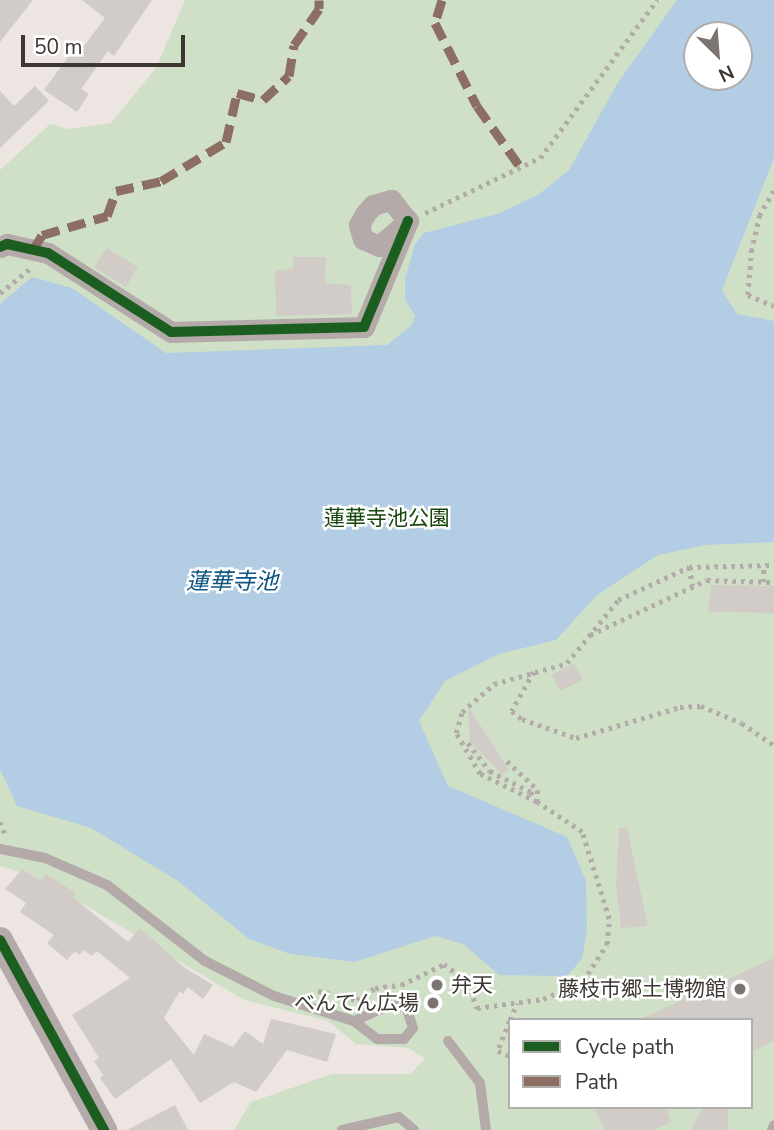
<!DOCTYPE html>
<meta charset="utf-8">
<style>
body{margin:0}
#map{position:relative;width:774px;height:1130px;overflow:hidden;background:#ede5e1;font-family:"Nunito Sans","Noto Sans JP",sans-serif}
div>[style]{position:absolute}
.green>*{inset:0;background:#d0e0c7}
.water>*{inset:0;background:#b2cde4}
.building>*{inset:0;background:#d2ccc9}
.path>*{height:4.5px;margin-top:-2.25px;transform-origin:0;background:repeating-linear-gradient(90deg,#b2abaa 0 3.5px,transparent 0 8.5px)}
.service>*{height:10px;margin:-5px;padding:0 5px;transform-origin:5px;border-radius:5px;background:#b3aaa9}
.minor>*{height:21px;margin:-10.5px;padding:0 10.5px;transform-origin:10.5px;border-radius:10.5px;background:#b3aaa9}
.tertiary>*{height:26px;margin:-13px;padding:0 13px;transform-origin:13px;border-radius:13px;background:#b3aaa9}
.quiet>*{height:9px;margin-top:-4.5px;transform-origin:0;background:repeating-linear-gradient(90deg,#8d6e63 0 18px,transparent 0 27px)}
.cycleway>*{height:10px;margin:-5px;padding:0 5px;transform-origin:5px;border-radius:5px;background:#1b5e20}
.dots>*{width:19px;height:19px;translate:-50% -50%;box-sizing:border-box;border:4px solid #fff;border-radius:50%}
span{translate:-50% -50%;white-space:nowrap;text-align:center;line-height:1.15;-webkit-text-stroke:5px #fff;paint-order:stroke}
.park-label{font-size:21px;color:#16440d}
.poi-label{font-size:21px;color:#3d3734}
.left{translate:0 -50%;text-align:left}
.right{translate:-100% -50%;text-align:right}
.water-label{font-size:23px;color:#0f5581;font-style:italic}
.legend{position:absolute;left:508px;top:1018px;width:245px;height:91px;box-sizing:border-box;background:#fff;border:2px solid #b1afae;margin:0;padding:9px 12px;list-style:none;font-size:21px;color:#3d3734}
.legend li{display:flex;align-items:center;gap:14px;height:35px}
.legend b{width:35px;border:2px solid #b1afae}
.north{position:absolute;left:683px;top:21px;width:70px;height:70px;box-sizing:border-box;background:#fff;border:2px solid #b1afae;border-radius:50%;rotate:155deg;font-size:19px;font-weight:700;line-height:28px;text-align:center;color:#3d3734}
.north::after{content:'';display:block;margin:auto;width:24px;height:32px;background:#7b7471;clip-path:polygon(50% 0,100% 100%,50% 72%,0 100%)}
.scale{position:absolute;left:21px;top:35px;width:164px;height:32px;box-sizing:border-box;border:4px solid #3d3734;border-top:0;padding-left:9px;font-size:21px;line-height:24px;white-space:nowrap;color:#3d3734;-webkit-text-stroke:5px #fff;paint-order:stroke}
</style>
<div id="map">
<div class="green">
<div style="clip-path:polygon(evenodd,185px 0,774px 0,774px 1130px,234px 1130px,251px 1102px,332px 1074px,410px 1074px,425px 1059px,409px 1048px,356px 1044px,328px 1021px,244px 1000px,85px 905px,24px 873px,0 866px,0 170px,50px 124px,69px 129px,111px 123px,156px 68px,185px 0,697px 35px,739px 35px,739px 77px,697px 77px,697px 35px,185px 0,510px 1020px,751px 1020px,751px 1107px,510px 1107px,510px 1020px)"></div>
</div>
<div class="water">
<div style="clip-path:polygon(evenodd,677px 0,774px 0,774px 158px,722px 290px,737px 314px,774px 321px,774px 542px,706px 545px,658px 555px,597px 595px,556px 640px,499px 654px,445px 681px,419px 721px,448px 786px,567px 837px,586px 881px,587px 930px,582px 959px,567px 976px,499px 975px,463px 944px,435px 936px,355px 962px,290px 954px,249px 939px,178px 881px,91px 828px,17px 806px,0 769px,0 304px,32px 277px,72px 288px,166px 353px,387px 345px,412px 325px,415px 316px,405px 299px,405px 279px,415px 244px,424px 233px,497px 214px,538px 195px,569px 170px,617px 84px,677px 0,697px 35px,739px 35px,739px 77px,697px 77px,697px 35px)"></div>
</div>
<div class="building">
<div style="clip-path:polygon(0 0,33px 0,0 42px)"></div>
<div style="clip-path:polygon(82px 0,152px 0,114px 56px,108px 51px,81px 89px,89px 94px,77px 112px,44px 90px,78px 43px,83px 47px,105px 18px)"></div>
<div style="clip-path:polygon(35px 86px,49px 101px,0 148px,0 91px,14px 106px)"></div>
<div style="clip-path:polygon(107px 248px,138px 267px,126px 287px,94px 267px)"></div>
<div style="clip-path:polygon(293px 257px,326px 257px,325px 283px,351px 285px,352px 314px,276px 316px,275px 271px,293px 268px)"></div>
<div style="clip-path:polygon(711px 585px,774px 586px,774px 613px,708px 612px)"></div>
<div style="clip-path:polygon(574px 663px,583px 680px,560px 691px,552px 675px)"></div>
<div style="clip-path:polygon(468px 706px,509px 770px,503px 775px,470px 742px)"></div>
<div style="clip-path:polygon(619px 828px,627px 828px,648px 926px,621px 928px,616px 884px)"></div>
<div style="clip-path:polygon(22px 869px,41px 881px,46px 874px,76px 893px,73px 897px,128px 942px,140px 928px,185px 968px,213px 985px,203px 999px,188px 987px,183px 994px,180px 991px,164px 1018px,194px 1055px,204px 1034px,233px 1047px,245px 1031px,263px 1044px,271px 1019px,336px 1034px,327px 1062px,287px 1050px,256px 1092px,234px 1082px,200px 1103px,171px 1059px,115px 1099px,100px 1078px,103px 1075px,94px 1061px,99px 1058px,72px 1015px,130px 978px,97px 951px,92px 956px,84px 950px,79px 955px,75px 951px,67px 960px,47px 943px,54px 935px,20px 912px,26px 903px,5px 889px)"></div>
<div style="clip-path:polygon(774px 958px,774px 1041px,751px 1052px,751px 1020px,638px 1020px)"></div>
<div style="clip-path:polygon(175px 1105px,188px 1130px,127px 1130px)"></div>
<div style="clip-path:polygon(594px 1107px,666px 1107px,671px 1122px,654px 1130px,605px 1130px)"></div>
<div style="clip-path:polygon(703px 1107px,728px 1107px,728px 1130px,691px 1130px)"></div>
</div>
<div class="path">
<div style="left:774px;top:191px;width:28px;rotate:120deg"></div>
<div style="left:760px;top:215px;width:35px;rotate:103deg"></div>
<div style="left:752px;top:249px;width:46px;rotate:95deg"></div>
<div style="left:748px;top:295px;width:28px;rotate:23deg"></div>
<div style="left:425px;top:213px;width:127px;rotate:-25.6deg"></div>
<div style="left:540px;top:158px;width:197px;rotate:-53.5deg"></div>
<div style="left:0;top:293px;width:38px;rotate:-39deg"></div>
<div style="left:689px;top:567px;width:19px;rotate:78deg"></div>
<div style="left:763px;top:582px;width:17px;rotate:-87deg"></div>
<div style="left:590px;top:635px;width:129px;rotate:-25.2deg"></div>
<div style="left:707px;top:580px;width:67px;rotate:1.7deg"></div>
<div style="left:534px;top:672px;width:45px;rotate:119.4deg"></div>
<div style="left:512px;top:711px;width:13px;rotate:39deg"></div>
<div style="left:522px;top:719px;width:57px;rotate:19.4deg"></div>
<div style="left:576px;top:738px;width:109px;rotate:-16.6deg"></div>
<div style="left:680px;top:707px;width:21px;rotate:-3deg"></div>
<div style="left:701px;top:706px;width:44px;rotate:22.5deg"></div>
<div style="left:742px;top:723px;width:39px;rotate:35deg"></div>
<div style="left:468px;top:743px;width:36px;rotate:52deg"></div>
<div style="left:490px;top:771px;width:46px;rotate:27.1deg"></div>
<div style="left:531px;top:792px;width:12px;rotate:59deg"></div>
<div style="left:507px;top:761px;width:42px;rotate:43.1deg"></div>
<div style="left:538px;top:790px;width:11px;rotate:95deg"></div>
<div style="left:0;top:822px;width:13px;rotate:67deg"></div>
<div style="left:318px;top:991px;width:40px;rotate:13deg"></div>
<div style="left:357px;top:1000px;width:22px;rotate:-34deg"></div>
<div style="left:375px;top:988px;width:26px;rotate:-7deg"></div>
<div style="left:401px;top:985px;width:48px;rotate:-26deg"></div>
<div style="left:444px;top:964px;width:30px;rotate:37deg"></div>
<div style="left:468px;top:982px;width:28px;rotate:71deg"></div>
<div style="left:477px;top:1008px;width:67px;rotate:-7.8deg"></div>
<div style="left:543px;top:999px;width:44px;rotate:-24.2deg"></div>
<div style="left:583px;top:981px;width:44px;rotate:-57deg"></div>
<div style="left:607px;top:944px;width:25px;rotate:-85deg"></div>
<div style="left:609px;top:919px;width:91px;rotate:-107.2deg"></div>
<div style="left:582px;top:832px;width:54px;rotate:-146.3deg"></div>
<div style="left:537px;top:802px;width:64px;rotate:-153.8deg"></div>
<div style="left:480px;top:774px;width:48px;rotate:-120.3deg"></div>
<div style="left:456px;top:733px;width:22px;rotate:-74deg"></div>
<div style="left:462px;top:712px;width:43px;rotate:-41.2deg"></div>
<div style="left:494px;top:684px;width:76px;rotate:-16deg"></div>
<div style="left:567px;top:663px;width:81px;rotate:-51deg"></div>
<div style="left:618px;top:600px;width:78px;rotate:-24.9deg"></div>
<div style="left:689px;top:567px;width:85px;rotate:-1.3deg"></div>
<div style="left:510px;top:1020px;width:18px;rotate:-68deg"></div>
<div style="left:510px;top:1021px;width:32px;rotate:112deg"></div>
<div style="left:498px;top:1051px;width:13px;rotate:23deg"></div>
</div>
<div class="service">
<div style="left:0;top:849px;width:46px;rotate:11.3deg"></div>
<div style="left:45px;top:858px;width:68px;rotate:23.5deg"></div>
<div style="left:107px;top:885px;width:124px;rotate:37.8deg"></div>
<div style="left:205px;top:961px;width:77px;rotate:26.9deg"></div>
<div style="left:274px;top:996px;width:84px;rotate:17.4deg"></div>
<div style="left:354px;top:1021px;width:29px;rotate:38deg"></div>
<div style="left:377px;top:1039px;width:27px"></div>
<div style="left:404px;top:1039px;width:14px;rotate:-51deg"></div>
<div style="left:413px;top:1028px;width:22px;rotate:-108deg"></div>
<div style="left:406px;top:1007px;width:17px;rotate:-173deg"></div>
<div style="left:389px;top:1005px;width:38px;rotate:155deg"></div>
<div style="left:448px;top:1041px;width:53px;rotate:52.7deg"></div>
<div style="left:480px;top:1083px;width:47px;rotate:82.7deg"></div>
<div style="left:342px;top:1130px;width:58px;rotate:-12.8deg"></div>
<div style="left:399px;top:1117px;width:20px;rotate:41deg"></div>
<div style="left:772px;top:1130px;width:5px;rotate:-68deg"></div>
</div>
<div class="minor">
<div style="left:391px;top:200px;width:27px;rotate:51deg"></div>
<div style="left:408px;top:221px;width:38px;rotate:139deg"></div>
<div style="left:379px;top:246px;width:17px;rotate:-156deg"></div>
<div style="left:363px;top:239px;width:15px;rotate:-106deg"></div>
<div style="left:359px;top:225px;width:13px;rotate:-61deg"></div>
<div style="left:365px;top:214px;width:12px;rotate:-48deg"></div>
<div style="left:373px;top:205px;width:19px;rotate:-16deg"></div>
<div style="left:0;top:247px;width:8px;rotate:-23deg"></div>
<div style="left:7px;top:244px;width:42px;rotate:12.4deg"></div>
<div style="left:48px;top:253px;width:146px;rotate:32.7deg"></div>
<div style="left:171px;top:332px;width:193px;rotate:-1.5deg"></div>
<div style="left:364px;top:327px;width:115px;rotate:-67.5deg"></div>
</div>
<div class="tertiary">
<div style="left:0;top:940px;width:217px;rotate:61.3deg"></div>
</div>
<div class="quiet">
<div style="left:442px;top:0;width:24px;rotate:107deg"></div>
<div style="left:435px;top:23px;width:93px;rotate:63.2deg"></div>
<div style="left:477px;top:106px;width:76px;rotate:54.6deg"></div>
<div style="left:33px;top:250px;width:17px;rotate:-59deg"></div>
<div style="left:42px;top:235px;width:68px;rotate:-16.3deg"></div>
<div style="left:107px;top:216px;width:27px;rotate:-70deg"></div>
<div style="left:116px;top:191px;width:46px;rotate:-12.5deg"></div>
<div style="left:161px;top:181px;width:76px;rotate:-31deg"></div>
<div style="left:226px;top:142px;width:50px;rotate:-77.3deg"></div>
<div style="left:237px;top:93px;width:27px;rotate:15deg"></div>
<div style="left:263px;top:100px;width:35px;rotate:-43deg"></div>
<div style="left:289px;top:76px;width:31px;rotate:-81deg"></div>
<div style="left:294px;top:45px;width:44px;rotate:-55.2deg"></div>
<div style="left:319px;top:9px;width:9px;rotate:-90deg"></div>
</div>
<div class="cycleway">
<div style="left:0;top:247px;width:8px;rotate:-23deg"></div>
<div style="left:7px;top:244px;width:42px;rotate:12.4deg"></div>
<div style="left:48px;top:253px;width:146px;rotate:32.7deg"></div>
<div style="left:171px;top:332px;width:193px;rotate:-1.5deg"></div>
<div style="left:364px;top:327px;width:115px;rotate:-67.5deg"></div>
<div style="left:0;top:940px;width:217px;rotate:61.3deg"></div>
</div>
<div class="dots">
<div style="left:437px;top:985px;background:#7b7471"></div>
<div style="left:740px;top:989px;background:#7b7471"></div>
<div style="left:433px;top:1003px;background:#7b7471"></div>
</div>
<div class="park-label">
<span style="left:387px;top:518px">蓮華寺池公園</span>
</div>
<div class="poi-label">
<span class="left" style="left:451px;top:985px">弁天</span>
<span class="right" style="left:726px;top:989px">藤枝市郷土博物館</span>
<span class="right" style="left:419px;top:1003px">べんてん広場</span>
</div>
<div class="water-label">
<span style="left:232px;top:582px">蓮華寺池</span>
</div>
<ul class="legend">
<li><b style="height:9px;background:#1b5e20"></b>Cycle path</li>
<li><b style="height:9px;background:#8d6e63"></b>Path</li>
</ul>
<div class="north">N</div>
<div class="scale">50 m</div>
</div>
